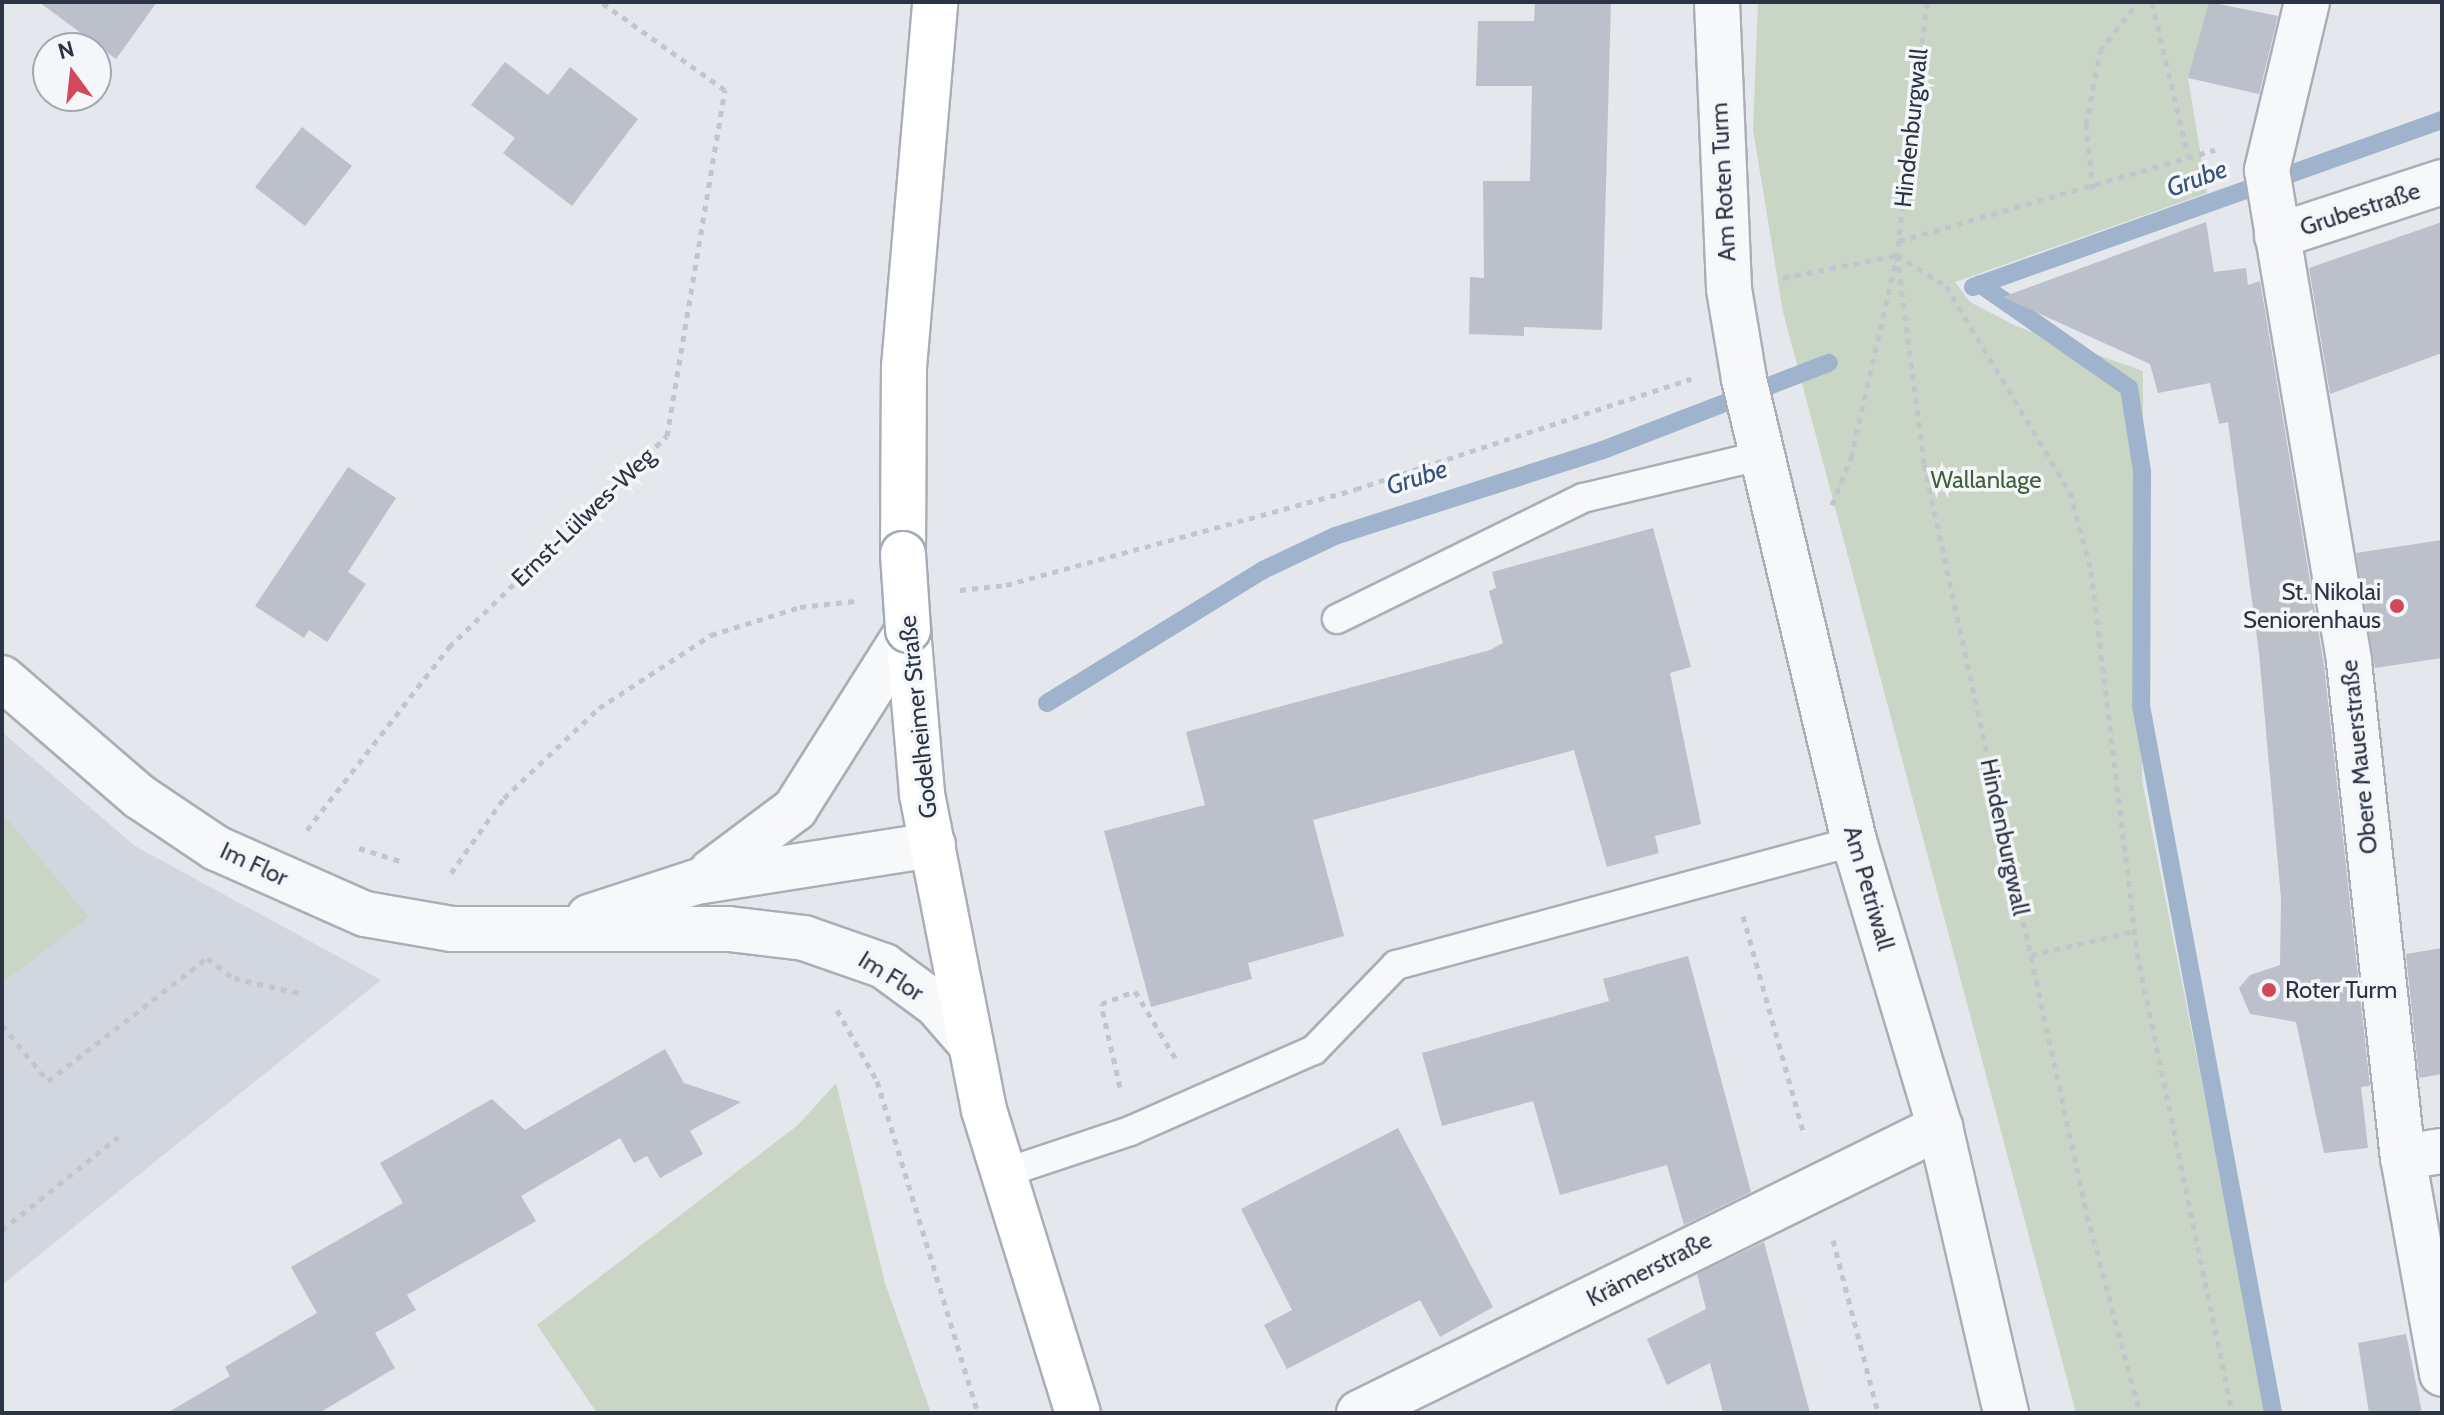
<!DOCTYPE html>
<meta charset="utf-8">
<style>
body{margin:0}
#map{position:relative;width:2444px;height:1415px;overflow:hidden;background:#e4e7ec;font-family:Cabin,sans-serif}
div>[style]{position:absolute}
.built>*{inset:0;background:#d2d6de}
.green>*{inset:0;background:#c9d6c5}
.stream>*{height:18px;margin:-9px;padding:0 9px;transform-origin:9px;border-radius:9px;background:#9fb4cc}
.building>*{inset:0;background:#bbc0ca}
.path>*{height:5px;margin-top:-2.5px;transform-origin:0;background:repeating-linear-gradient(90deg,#c2c5cb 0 6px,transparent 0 12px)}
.roads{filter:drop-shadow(2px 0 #a9aeb7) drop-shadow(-2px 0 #a9aeb7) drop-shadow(0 2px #a9aeb7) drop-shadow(0 -2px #a9aeb7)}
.service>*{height:28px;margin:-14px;padding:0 14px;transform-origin:14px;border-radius:14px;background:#f7f8fa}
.minor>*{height:44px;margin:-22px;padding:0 22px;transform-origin:22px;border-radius:22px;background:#f7f8fa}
.primary>*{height:44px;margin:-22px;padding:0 22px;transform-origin:22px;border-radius:22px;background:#fff}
.bridges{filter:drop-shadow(2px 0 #a3abb8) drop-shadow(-2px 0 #a3abb8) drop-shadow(0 2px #a3abb8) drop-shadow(0 -2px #a3abb8)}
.primary-bridge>*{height:44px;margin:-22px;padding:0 22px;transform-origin:22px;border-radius:22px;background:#fff}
.dots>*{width:22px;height:22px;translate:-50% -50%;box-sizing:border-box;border:4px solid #f4f6f9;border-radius:50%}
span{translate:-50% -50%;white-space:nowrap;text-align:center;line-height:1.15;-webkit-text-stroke:7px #f4f6f9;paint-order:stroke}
.street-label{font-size:24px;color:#2b3445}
.park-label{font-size:24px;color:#3f6138}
.poi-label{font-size:24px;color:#2b3445}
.right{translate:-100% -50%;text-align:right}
.left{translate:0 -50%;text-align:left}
.water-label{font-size:26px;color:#34527a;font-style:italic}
.frame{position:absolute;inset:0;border:4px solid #2b3445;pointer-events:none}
.north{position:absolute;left:32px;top:32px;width:80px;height:80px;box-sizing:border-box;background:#f4f6f9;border:2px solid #a4a8b1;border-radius:50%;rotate:345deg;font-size:22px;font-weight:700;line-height:32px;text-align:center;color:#2b3445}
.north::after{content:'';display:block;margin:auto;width:28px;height:36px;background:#d1495b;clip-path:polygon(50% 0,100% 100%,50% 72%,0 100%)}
</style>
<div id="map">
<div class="built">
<div style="clip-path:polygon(2px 732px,135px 846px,381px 980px,2px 1285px)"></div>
</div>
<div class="green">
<div style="clip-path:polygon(1758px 2px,2216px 2px,2188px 78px,2207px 193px,1955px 282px,1970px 302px,2016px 326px,2143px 371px,2142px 780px,2267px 1413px,2076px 1413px,1783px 312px,1753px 130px)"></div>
<div style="clip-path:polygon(2px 813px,89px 917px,2px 983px)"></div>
<div style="clip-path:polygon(836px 1083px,885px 1283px,931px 1413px,597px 1413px,537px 1325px,798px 1125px)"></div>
</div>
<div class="stream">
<div style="left:1980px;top:284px;width:182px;rotate:34.9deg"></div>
<div style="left:2129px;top:388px;width:84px;rotate:81.1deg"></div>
<div style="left:2142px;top:471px;width:235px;rotate:90.2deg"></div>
<div style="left:2141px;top:706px;width:719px;rotate:79.42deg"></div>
<div style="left:1973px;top:287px;width:498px;rotate:-19.6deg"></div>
<div style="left:1047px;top:703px;width:254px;rotate:-31.6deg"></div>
<div style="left:1263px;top:570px;width:80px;rotate:-25.3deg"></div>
<div style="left:1335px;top:536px;width:281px;rotate:-17.8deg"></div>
<div style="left:1603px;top:450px;width:242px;rotate:-21.1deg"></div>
</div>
<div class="building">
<div style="clip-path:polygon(39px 2px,157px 2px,116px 59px)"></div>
<div style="clip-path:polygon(1535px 2px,1611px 2px,1602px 330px,1524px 327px,1524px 336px,1469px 334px,1470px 277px,1484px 278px,1483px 181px,1530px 181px,1532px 86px,1476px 86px,1478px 21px,1534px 21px)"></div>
<div style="clip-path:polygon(2209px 2px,2278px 16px,2259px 94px,2188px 78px)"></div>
<div style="clip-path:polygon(505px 62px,548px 95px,570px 67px,638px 119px,572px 206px,503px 153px,515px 138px,471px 105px)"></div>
<div style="clip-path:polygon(302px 127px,352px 166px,305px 226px,255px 187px)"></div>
<div style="clip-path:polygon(2206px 222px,2214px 272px,2246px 268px,2248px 285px,2260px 281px,2324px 665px,2370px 1086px,2361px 1087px,2368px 1148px,2324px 1153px,2296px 1022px,2250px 1014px,2239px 988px,2250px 975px,2280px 965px,2281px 898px,2259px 653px,2228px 422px,2219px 424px,2210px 383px,2158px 393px,2150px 364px,2003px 297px)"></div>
<div style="clip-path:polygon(2442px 222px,2442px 353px,2330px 394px,2309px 268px)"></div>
<div style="clip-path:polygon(348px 467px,396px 498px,348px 572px,366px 584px,327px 642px,309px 630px,304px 638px,255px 606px)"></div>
<div style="clip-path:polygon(1653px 528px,1691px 667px,1670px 673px,1701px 824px,1655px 836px,1659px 853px,1607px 867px,1574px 750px,1313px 820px,1344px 936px,1248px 963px,1252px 979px,1151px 1007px,1104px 831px,1205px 805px,1186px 732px,1490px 650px,1503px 643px,1489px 591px,1496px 588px,1492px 572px)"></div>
<div style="clip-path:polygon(2442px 540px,2442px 658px,2375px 668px,2356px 553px)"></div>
<div style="clip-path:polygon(2442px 948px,2442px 1074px,2419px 1078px,2406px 954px)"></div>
<div style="clip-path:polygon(1688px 956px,1751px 1192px,1684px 1225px,1667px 1165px,1560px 1195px,1533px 1101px,1442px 1126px,1422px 1053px,1609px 1001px,1603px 979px)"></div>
<div style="clip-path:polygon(665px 1049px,684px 1083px,741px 1102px,690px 1131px,703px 1154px,660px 1178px,647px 1156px,634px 1163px,620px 1138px,521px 1196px,536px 1221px,407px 1295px,416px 1310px,375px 1333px,395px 1368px,319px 1413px,167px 1413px,230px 1376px,225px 1367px,317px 1313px,291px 1267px,403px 1203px,380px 1163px,492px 1099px,525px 1130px)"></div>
<div style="clip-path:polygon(1398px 1128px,1493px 1307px,1440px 1337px,1420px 1300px,1287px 1369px,1264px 1325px,1292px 1310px,1241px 1209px)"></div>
<div style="clip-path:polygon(1764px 1242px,1789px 1335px,1810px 1413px,1723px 1413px,1710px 1363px,1667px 1385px,1647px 1339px,1706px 1309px,1697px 1274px)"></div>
<div style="clip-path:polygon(2406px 1334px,2422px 1413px,2369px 1413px,2358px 1343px)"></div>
</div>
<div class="path">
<div style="left:1927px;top:2px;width:255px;rotate:96.8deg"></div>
<div style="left:1897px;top:255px;width:211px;rotate:82.6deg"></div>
<div style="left:1924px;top:464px;width:768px;rotate:77.75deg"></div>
<div style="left:2087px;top:1215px;width:205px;rotate:75deg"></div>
<div style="left:2152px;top:2px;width:157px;rotate:76.8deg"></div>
<div style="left:2093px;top:189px;width:64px;rotate:-96.2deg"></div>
<div style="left:2086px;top:125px;width:75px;rotate:-79.3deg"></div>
<div style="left:2100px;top:51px;width:62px;rotate:-52.2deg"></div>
<div style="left:1899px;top:241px;width:329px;rotate:-16.1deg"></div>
<div style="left:1783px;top:278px;width:116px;rotate:-11.4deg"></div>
<div style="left:1897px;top:255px;width:58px;rotate:32.3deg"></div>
<div style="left:1946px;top:286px;width:240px;rotate:59deg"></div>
<div style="left:2070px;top:492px;width:82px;rotate:75.1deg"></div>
<div style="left:2091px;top:571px;width:385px;rotate:83.1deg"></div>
<div style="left:2137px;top:953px;width:470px;rotate:78.3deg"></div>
<div style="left:1832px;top:505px;width:51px;rotate:-68deg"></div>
<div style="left:1851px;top:458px;width:203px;rotate:-77.2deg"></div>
<div style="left:960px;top:590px;width:46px;rotate:-6.2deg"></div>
<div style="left:1006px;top:585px;width:363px;rotate:-15.3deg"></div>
<div style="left:1356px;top:489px;width:353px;rotate:-18.2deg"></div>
<div style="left:307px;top:830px;width:232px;rotate:-52.2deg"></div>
<div style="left:449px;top:647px;width:303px;rotate:-44.1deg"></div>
<div style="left:667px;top:436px;width:351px;rotate:-80.5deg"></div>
<div style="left:725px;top:90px;width:152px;rotate:-144.6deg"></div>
<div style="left:359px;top:848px;width:46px;rotate:17.7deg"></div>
<div style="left:451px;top:873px;width:92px;rotate:-54.8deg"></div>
<div style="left:504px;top:798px;width:131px;rotate:-43.5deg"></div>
<div style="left:599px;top:708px;width:134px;rotate:-33.1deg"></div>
<div style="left:711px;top:635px;width:93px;rotate:-17.5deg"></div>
<div style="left:800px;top:607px;width:55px;rotate:-6.2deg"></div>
<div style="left:1743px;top:916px;width:226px;rotate:74.4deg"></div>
<div style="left:2031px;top:955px;width:107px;rotate:-13deg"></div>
<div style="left:837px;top:1010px;width:81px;rotate:60.6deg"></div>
<div style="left:877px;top:1081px;width:347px;rotate:73.1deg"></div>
<div style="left:2px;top:1025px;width:72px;rotate:50.6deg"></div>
<div style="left:48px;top:1081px;width:201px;rotate:-37.7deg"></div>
<div style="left:207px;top:958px;width:34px;rotate:37deg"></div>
<div style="left:234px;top:978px;width:67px;rotate:13deg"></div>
<div style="left:1120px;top:1087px;width:85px;rotate:-102.9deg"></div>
<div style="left:1101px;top:1004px;width:36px;rotate:-21deg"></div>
<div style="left:1135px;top:991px;width:82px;rotate:59deg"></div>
<div style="left:2px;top:1230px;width:149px;rotate:-38.7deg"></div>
<div style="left:1833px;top:1240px;width:179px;rotate:75.4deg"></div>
</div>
<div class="roads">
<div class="service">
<div style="left:1337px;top:619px;width:274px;rotate:-26.2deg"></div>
<div style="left:1583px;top:498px;width:186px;rotate:-13.4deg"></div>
<div style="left:1001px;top:1174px;width:136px;rotate:-18.4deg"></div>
<div style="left:1130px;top:1131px;width:201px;rotate:-23.8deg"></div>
<div style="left:1314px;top:1050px;width:118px;rotate:-46deg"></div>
<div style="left:1396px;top:965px;width:474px;rotate:-15.1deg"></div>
</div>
<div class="minor">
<div style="left:1717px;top:2px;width:287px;rotate:87.6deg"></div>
<div style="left:1729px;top:289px;width:91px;rotate:80.5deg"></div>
<div style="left:1744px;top:379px;width:475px;rotate:76.6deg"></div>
<div style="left:1854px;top:841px;width:299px;rotate:73.3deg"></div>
<div style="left:1940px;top:1127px;width:294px;rotate:77deg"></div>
<div style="left:2307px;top:2px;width:173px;rotate:103.4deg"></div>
<div style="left:2267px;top:170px;width:499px;rotate:80.5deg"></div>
<div style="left:2349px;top:662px;width:498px;rotate:83.8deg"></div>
<div style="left:2403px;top:1157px;width:220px;rotate:79.8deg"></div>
<div style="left:2277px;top:236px;width:174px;rotate:-18.1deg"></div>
<div style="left:2px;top:678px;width:182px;rotate:40.8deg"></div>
<div style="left:140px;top:797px;width:92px;rotate:33.9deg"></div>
<div style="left:216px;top:848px;width:163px;rotate:23.9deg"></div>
<div style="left:365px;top:914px;width:88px;rotate:9.8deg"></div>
<div style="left:452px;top:929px;width:277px"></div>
<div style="left:729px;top:929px;width:76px;rotate:6.8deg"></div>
<div style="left:804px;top:938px;width:85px;rotate:19.3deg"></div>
<div style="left:884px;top:966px;width:66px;rotate:36.3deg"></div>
<div style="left:937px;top:1005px;width:50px;rotate:49deg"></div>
<div style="left:711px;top:872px;width:105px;rotate:-36.9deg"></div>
<div style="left:795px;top:809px;width:212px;rotate:-57.7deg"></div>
<div style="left:589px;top:917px;width:113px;rotate:-18.1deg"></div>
<div style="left:696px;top:882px;width:240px;rotate:-8.9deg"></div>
<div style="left:2403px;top:1157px;width:39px;rotate:-9deg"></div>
<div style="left:1359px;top:1413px;width:648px;rotate:-26.21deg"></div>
</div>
<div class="primary">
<div style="left:903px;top:554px;width:187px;rotate:-89.7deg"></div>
<div style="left:904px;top:367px;width:366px;rotate:-85.1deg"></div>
<div style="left:908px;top:630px;width:165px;rotate:85.1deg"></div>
<div style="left:922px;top:794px;width:322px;rotate:78.9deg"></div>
<div style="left:984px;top:1110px;width:317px;rotate:72.8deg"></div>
</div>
</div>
<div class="bridges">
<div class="primary-bridge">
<div style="left:903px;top:554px;width:76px;rotate:86.2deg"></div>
</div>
</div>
<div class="dots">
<div style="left:2397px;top:606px;background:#d1495b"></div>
<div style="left:2269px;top:990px;background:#d1495b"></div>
</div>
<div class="street-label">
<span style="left:1911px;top:128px;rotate:-84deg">Hindenburgwall</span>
<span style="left:1723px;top:182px;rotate:-93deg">Am Roten Turm</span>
<span style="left:2360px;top:209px;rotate:-18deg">Grubestraße</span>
<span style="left:583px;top:517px;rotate:-44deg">Ernst-Lülwes-Weg</span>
<span style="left:918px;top:717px;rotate:-96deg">Godelheimer Straße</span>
<span style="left:2359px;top:757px;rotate:-96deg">Obere Mauerstraße</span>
<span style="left:2005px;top:837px;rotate:78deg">Hindenburgwall</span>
<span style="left:254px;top:864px;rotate:25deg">Im Flor</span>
<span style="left:1869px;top:888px;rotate:74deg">Am Petriwall</span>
<span style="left:891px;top:976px;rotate:32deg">Im Flor</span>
<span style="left:1649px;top:1269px;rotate:-27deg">Krämerstraße</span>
</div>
<div class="park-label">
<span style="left:1986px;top:480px">Wallanlage</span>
</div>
<div class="poi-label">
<span class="right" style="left:2381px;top:606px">St. Nikolai<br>Seniorenhaus</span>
<span class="left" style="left:2285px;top:990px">Roter Turm</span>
</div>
<div class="water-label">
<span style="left:2197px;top:179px;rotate:-20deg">Grube</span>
<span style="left:1417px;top:478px;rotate:-18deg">Grube</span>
</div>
<div class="frame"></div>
<div class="north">N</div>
</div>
